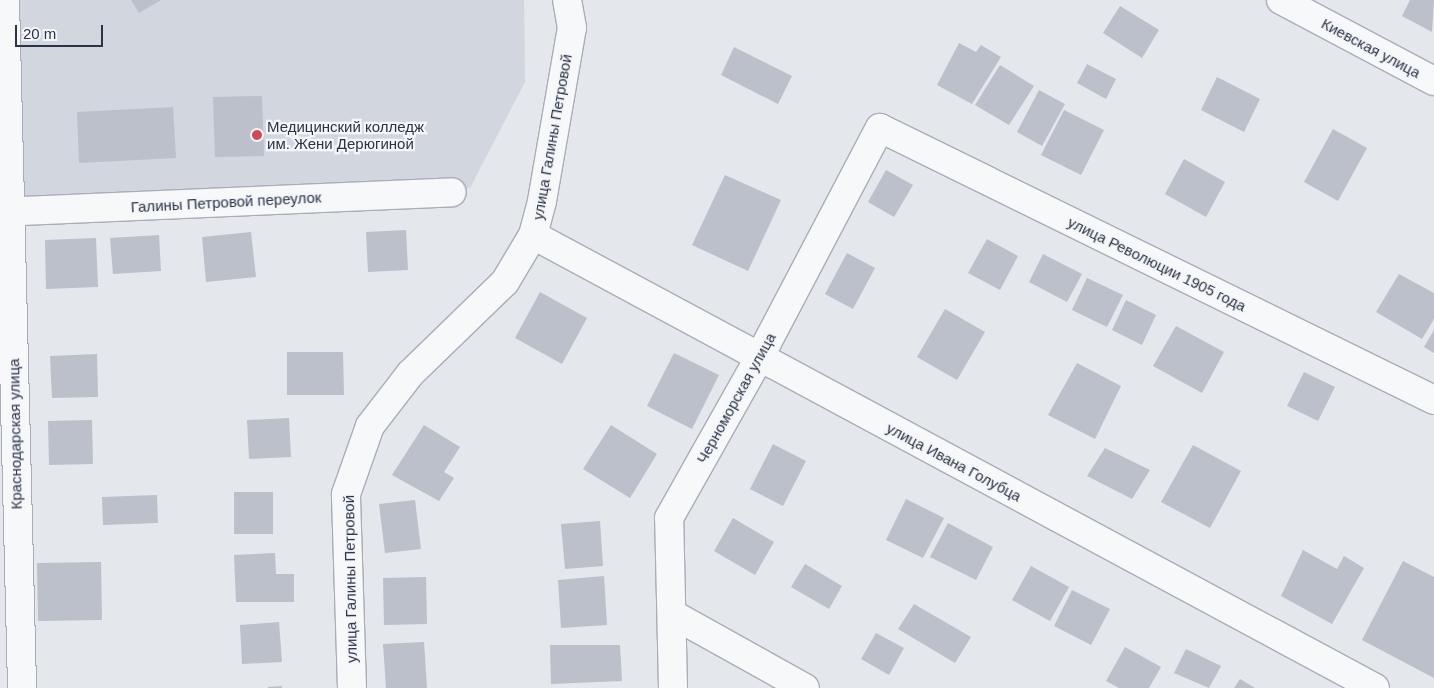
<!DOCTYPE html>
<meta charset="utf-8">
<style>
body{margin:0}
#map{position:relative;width:1434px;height:688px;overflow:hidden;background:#e4e7ec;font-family:Helvetica,sans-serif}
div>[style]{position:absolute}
.built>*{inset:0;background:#d2d6de}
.building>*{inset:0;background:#bbc0ca}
.roads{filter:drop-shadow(1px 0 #a9adb7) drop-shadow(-1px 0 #a9adb7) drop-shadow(0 1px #a9adb7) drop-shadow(0 -1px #a9adb7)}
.street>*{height:28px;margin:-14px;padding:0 14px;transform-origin:14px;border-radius:14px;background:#f7f8fa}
.dots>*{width:14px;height:14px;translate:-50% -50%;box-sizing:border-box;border:2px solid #f4f6f9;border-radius:50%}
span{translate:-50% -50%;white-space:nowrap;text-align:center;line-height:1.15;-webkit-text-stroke:4.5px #f4f6f9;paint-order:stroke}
.street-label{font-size:15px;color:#2b3345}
.poi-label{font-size:15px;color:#2b3345}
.left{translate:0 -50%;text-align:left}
.scale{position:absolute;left:15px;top:25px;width:88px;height:22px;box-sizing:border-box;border:2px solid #2b3345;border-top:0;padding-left:6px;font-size:15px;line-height:18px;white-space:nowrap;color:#2b3345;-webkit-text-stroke:4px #f4f6f9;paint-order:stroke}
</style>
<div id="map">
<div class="built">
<div style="clip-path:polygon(14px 0,524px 0,525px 82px,470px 188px,19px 200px)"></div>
</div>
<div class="building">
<div style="clip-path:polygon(131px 0,161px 0,139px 13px)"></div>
<div style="clip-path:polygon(1410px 0,1434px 0,1432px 32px,1402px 16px)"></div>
<div style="clip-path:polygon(1120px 6px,1159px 30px,1142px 58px,1103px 33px)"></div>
<div style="clip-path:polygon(959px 43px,976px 52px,981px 45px,1001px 57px,972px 104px,937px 85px)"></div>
<div style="clip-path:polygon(734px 47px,792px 76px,778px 104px,721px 75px)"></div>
<div style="clip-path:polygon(1087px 64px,1116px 79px,1106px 99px,1077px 83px)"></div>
<div style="clip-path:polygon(1000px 65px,1034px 86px,1009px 125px,975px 105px)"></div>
<div style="clip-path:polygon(1217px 77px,1260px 99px,1244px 132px,1201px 110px)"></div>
<div style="clip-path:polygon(1039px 90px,1065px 104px,1042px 146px,1017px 132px)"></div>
<div style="clip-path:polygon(262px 96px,264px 156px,215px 157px,213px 97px)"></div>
<div style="clip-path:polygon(173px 107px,176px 158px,79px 163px,77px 112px)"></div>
<div style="clip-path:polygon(1064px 110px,1104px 130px,1081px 175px,1041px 155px)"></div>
<div style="clip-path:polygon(1333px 129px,1367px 148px,1338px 201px,1304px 182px)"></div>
<div style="clip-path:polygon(1184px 159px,1225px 182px,1206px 217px,1165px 194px)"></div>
<div style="clip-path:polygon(886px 170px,913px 185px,894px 217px,868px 202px)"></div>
<div style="clip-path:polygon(725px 175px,781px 200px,748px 271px,692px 245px)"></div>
<div style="clip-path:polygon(406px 230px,408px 270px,368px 272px,366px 232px)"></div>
<div style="clip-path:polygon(251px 232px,256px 277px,206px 282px,202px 237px)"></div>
<div style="clip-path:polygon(159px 235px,161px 271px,113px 274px,110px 238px)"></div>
<div style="clip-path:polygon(96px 238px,98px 287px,46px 289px,45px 240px)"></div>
<div style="clip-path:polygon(987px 239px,1018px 256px,1000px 290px,968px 273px)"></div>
<div style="clip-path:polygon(847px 253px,875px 268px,853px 309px,825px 294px)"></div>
<div style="clip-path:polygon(1043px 254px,1082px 274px,1067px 302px,1029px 282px)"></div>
<div style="clip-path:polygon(1399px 274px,1434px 293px,1434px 319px,1422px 339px,1376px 312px)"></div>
<div style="clip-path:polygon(1087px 278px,1123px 295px,1107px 327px,1072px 310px)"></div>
<div style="clip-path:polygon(540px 292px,587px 318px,562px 364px,515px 338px)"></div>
<div style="clip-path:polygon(1126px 300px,1156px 315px,1142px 345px,1112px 330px)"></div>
<div style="clip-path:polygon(945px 309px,985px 332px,957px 380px,917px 357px)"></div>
<div style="clip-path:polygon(1176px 326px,1224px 352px,1202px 393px,1153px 366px)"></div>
<div style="clip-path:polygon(1434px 330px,1434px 353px,1424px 347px)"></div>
<div style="clip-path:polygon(287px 352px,343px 352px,344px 395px,287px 395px)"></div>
<div style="clip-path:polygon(674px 353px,719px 375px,692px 429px,647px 406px)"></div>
<div style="clip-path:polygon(97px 354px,98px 397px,52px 398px,50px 356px)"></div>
<div style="clip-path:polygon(1077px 363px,1121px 386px,1095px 439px,1048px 415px)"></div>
<div style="clip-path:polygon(1304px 372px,1335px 387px,1318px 421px,1287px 406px)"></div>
<div style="clip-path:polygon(289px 418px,291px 457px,249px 459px,247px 420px)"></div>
<div style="clip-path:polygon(92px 420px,93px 464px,49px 465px,48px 421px)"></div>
<div style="clip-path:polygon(424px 425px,460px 447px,444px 472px,454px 478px,439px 501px,392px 475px)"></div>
<div style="clip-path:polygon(611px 425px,657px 454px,630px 498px,583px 469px)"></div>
<div style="clip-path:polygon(773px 444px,806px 461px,783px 506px,750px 489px)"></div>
<div style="clip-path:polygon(1193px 445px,1241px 471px,1210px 528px,1161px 502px)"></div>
<div style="clip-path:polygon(1105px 448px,1150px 470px,1132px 499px,1087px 476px)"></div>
<div style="clip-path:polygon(234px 492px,273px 492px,273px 534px,234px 534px)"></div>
<div style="clip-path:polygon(157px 495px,158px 523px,103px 525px,102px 497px)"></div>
<div style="clip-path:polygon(906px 499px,944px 518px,923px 558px,886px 540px)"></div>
<div style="clip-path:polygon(415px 500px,421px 549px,385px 553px,379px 504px)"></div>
<div style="clip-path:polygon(733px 518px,774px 542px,755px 575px,714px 551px)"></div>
<div style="clip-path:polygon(600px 521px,603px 566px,565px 569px,561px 524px)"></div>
<div style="clip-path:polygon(948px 523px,993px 547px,976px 580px,930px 557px)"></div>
<div style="clip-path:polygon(1303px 550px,1337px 569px,1344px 556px,1364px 568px,1332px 624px,1281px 596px)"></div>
<div style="clip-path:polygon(275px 553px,276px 574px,294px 574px,294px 602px,236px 602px,234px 555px)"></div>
<div style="clip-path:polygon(1403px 561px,1434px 577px,1434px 678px,1362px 640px)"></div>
<div style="clip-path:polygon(101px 562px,102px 620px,38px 621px,37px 563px)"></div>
<div style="clip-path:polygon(805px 564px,842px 586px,829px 609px,791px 587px)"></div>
<div style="clip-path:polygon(1031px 566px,1069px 587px,1050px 621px,1012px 600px)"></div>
<div style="clip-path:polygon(604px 576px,607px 625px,561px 628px,558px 580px)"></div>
<div style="clip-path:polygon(426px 577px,427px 624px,384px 625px,383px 578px)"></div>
<div style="clip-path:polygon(1072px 590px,1110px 609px,1091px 645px,1054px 626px)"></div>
<div style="clip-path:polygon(914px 604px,971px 637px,955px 663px,898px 629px)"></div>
<div style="clip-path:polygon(279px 622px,282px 662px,242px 664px,240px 625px)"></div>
<div style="clip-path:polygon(876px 633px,904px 648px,889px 675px,861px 659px)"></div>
<div style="clip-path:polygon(424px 642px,427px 688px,386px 688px,383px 644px)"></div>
<div style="clip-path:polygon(550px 645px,620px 645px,622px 681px,551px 684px)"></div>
<div style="clip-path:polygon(1125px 647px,1161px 667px,1149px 688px,1119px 688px,1106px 681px)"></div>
<div style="clip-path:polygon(1186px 649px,1221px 666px,1209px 688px,1174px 673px)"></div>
<div style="clip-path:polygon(1240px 679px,1255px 688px,1234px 688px)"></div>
<div style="clip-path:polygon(282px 686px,282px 688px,268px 688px,268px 687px)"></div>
</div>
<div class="roads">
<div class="street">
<div style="left:5px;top:0;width:688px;rotate:88.58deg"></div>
<div style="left:1281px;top:0;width:173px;rotate:27.9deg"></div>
<div style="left:0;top:212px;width:452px;rotate:-2.5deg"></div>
<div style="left:533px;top:235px;width:956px;rotate:28.28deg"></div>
<div style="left:672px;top:614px;width:152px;rotate:29.1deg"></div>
<div style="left:352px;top:688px;width:194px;rotate:-91.8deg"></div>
<div style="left:346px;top:494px;width:72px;rotate:-70.6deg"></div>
<div style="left:370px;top:426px;width:66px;rotate:-52.4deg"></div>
<div style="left:410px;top:374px;width:132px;rotate:-44.1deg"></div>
<div style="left:505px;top:282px;width:55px;rotate:-59.2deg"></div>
<div style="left:533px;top:235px;width:35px;rotate:-75deg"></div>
<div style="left:542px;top:201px;width:176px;rotate:-80.2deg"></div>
<div style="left:572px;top:28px;width:28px;rotate:-100deg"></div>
<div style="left:673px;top:688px;width:170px;rotate:-91.3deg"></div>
<div style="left:669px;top:518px;width:184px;rotate:-60.6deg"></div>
<div style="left:759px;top:358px;width:260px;rotate:-62.3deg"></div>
<div style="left:880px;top:128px;width:617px;rotate:26.15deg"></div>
</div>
</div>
<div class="dots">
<div style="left:257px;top:135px;background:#d04959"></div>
</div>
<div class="street-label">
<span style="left:1371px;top:48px;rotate:28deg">Киевская улица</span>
<span style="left:552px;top:137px;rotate:-80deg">улица Галины Петровой</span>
<span style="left:226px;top:202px;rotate:-3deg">Галины Петровой переулок</span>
<span style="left:1157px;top:264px;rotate:26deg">улица Революции 1905 года</span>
<span style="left:736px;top:398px;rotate:-61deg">Черноморская улица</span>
<span style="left:15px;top:434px;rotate:-91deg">Краснодарская улица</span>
<span style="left:954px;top:462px;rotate:28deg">улица Ивана Голубца</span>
<span style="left:350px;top:579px;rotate:-91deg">улица Галины Петровой</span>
</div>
<div class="poi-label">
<span class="left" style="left:267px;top:135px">Медицинский колледж<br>им. Жени Дерюгиной</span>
</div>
<div class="scale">20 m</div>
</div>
